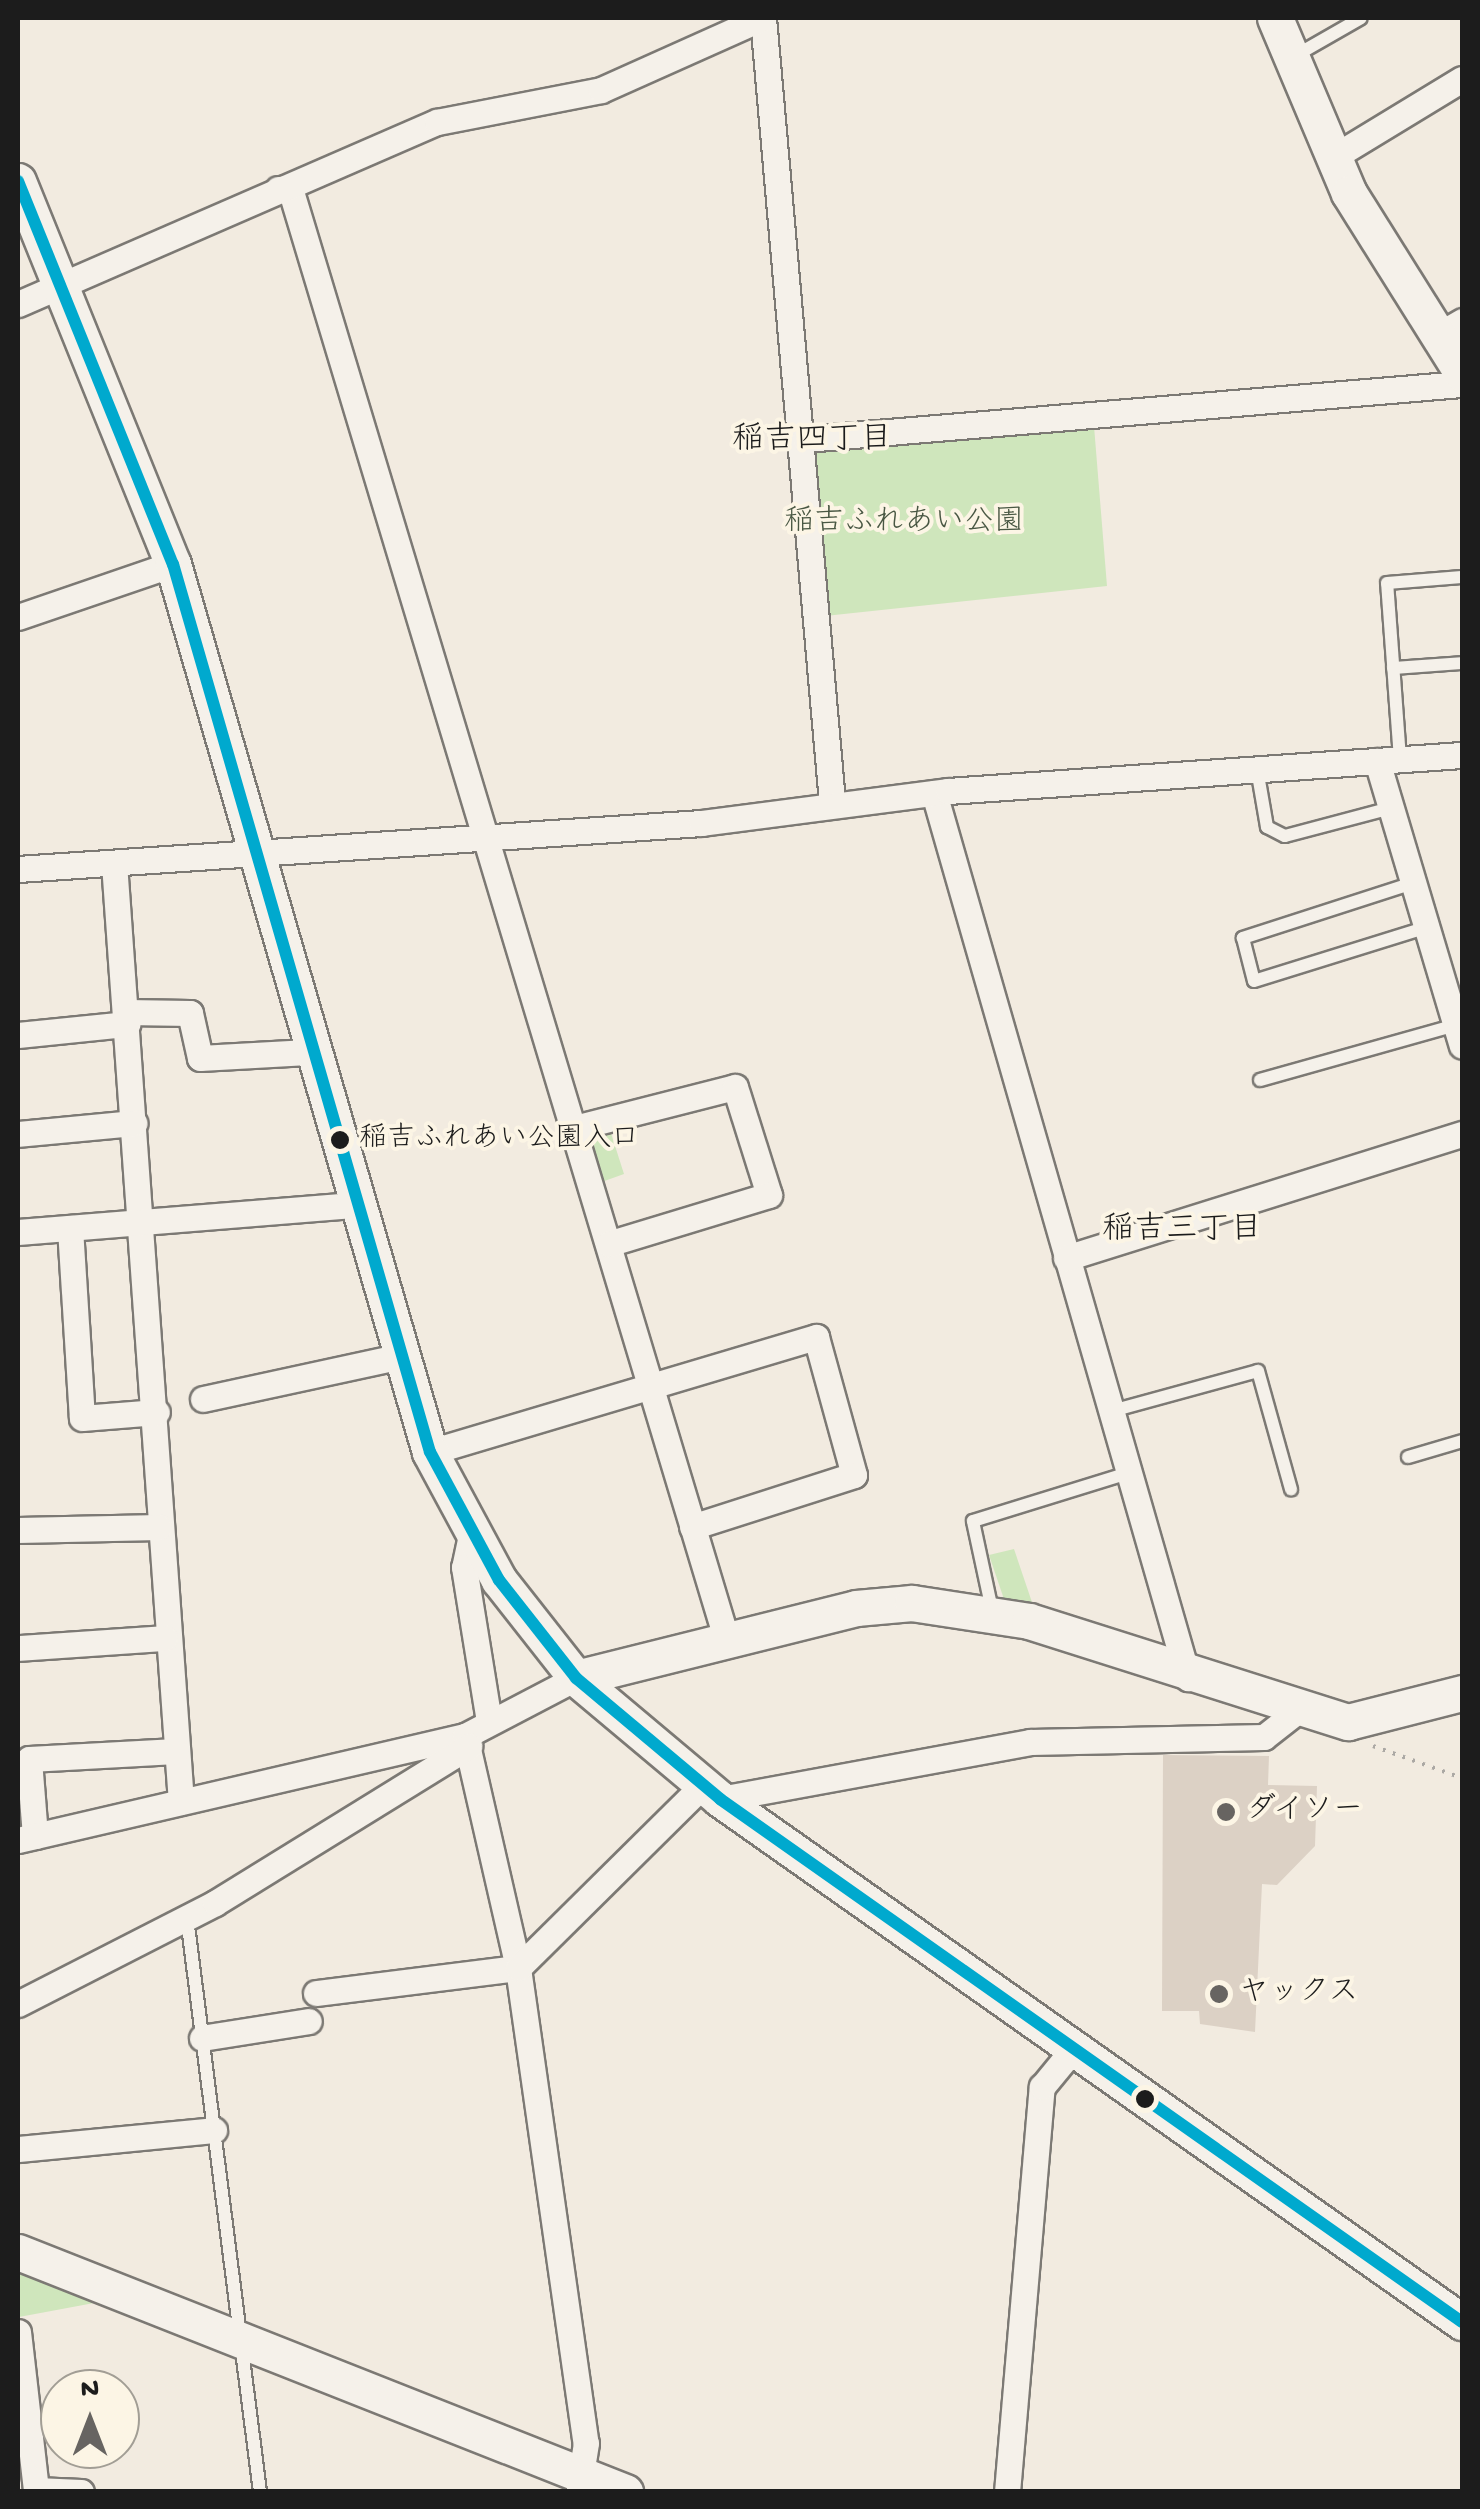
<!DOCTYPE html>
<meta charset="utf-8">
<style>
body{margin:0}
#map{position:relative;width:1480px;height:2509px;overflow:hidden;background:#f2ebe0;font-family:"Gochi Hand","Klee One",sans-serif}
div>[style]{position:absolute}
.green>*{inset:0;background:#cfe6bc}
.building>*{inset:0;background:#dcd1c5}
.path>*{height:4px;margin-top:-2px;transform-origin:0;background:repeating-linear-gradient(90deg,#aba8a4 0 2.5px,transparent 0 10.5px)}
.roads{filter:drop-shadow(2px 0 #7c7974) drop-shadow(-2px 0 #7c7974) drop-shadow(0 2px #7c7974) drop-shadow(0 -2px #7c7974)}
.lane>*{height:12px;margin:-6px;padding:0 6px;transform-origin:6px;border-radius:6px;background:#f5f1ea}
.street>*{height:25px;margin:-12.5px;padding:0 12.5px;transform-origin:12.5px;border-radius:12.5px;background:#f5f1ea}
.secondary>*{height:35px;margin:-17.5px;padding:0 17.5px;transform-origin:17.5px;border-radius:17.5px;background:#f5f1ea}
.bus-1>*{height:12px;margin:-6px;padding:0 6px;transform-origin:6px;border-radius:6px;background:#00a9ce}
.dots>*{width:28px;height:28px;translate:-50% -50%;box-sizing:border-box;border:5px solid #fcf5e5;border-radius:50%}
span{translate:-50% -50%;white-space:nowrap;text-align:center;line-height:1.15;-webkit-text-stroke:8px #fcf5e5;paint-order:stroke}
.bus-label{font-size:28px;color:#1c1c1c}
.left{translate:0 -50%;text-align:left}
.park-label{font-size:30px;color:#495743}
.poi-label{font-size:30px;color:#1c1c1c}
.neighbourhood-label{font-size:32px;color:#1c1c1c}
.frame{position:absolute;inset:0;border:20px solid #1c1c1c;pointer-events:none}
.north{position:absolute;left:40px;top:2369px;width:100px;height:100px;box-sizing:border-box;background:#fcf5e5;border:2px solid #a29e95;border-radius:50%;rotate:0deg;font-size:28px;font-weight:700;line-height:40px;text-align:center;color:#1c1c1c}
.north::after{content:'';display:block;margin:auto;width:35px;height:45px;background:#676461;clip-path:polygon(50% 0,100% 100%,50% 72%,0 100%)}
</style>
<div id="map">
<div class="green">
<div style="clip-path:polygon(1094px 426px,1107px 586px,825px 616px,815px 446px)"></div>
<div style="clip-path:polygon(609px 1127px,624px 1174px,596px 1184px,583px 1137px)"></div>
<div style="clip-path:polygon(1014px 1549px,1038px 1620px,1009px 1614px,989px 1555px)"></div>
<div style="clip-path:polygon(18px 2260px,94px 2303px,19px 2317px)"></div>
</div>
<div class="building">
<div style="clip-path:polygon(1163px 1755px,1269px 1756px,1268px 1785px,1317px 1786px,1315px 1846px,1277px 1885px,1262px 1884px,1255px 2032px,1200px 2024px,1199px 2011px,1162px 2011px)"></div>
</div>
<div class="path">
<div style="left:1373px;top:1746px;width:95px;rotate:19.8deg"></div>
</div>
<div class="roads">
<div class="lane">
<div style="left:1293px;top:57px;width:78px;rotate:-29.8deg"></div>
<div style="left:1393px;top:668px;width:69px;rotate:-4.1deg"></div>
<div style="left:1400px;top:759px;width:176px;rotate:-94.2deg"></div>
<div style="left:1387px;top:583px;width:75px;rotate:-4.6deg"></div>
<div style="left:1257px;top:769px;width:59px;rotate:80.2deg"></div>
<div style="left:1267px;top:827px;width:20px;rotate:27deg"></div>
<div style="left:1285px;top:836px;width:110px;rotate:-14.8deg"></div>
<div style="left:1413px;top:883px;width:179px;rotate:162.1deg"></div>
<div style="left:1243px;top:938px;width:44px;rotate:75.7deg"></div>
<div style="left:1254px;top:981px;width:181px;rotate:-17.3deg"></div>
<div style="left:1260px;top:1080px;width:204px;rotate:-15.7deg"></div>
<div style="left:1112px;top:1411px;width:151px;rotate:-15.3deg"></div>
<div style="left:1258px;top:1371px;width:123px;rotate:74.4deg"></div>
<div style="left:1408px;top:1457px;width:56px;rotate:-16.5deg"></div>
<div style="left:992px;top:1610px;width:91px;rotate:-102.1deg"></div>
<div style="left:973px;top:1521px;width:165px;rotate:-17.2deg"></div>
<div style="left:187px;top:1918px;width:579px;rotate:82.75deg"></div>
</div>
<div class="street">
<div style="left:763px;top:18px;width:787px;rotate:84.97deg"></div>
<div style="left:1332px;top:158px;width:152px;rotate:-31.3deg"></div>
<div style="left:278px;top:189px;width:12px;rotate:-5deg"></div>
<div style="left:290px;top:188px;width:1514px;rotate:73.26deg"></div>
<div style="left:18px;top:304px;width:457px;rotate:-23.5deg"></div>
<div style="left:437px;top:122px;width:167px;rotate:-11deg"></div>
<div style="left:601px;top:90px;width:176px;rotate:-24.1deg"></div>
<div style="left:1438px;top:335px;width:28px;rotate:-30deg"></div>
<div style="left:805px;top:439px;width:659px;rotate:-4.79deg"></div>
<div style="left:18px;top:617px;width:164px;rotate:-18.9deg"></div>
<div style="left:1377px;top:761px;width:297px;rotate:73.4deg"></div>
<div style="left:934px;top:793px;width:921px;rotate:73.99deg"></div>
<div style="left:114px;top:863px;width:941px;rotate:85.92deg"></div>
<div style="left:18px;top:869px;width:685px;rotate:-3.85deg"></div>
<div style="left:701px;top:823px;width:249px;rotate:-7.4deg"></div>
<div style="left:948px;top:791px;width:515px;rotate:-4.01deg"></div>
<div style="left:126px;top:1012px;width:64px;rotate:0.9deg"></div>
<div style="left:190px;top:1013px;width:46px;rotate:77.5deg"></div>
<div style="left:200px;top:1058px;width:108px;rotate:-3.2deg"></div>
<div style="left:18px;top:1035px;width:110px;rotate:-5.8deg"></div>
<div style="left:574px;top:1128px;width:166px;rotate:-14.3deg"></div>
<div style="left:735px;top:1087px;width:113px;rotate:72.5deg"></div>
<div style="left:769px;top:1195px;width:168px;rotate:163.1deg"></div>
<div style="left:18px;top:1134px;width:117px;rotate:-5.4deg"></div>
<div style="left:70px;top:1228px;width:190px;rotate:86.4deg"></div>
<div style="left:82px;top:1418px;width:75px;rotate:-4.6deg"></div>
<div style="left:18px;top:1232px;width:336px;rotate:-4.6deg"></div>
<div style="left:1066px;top:1258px;width:415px;rotate:-17.4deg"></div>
<div style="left:203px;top:1399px;width:199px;rotate:-12.2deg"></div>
<div style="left:430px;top:1452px;width:403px;rotate:-16.6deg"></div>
<div style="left:816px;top:1337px;width:143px;rotate:74.6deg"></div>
<div style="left:854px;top:1475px;width:170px;rotate:162.2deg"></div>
<div style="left:18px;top:1530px;width:141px;rotate:-1.2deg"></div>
<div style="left:471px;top:1535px;width:33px;rotate:102deg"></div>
<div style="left:464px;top:1567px;width:156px;rotate:80.8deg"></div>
<div style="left:18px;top:1648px;width:147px;rotate:-3.9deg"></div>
<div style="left:465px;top:1736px;width:238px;rotate:77.1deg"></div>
<div style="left:518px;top:1968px;width:480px;rotate:81.9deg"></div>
<div style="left:586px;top:2443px;width:45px;rotate:99deg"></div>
<div style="left:720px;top:1799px;width:315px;rotate:-10.4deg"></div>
<div style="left:1030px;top:1742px;width:234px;rotate:-1.2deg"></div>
<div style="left:1264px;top:1737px;width:41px;rotate:-38deg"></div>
<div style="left:35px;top:1836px;width:77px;rotate:-94.5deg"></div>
<div style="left:29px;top:1759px;width:147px;rotate:-3.1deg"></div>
<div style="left:18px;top:1840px;width:459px;rotate:-13.1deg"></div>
<div style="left:465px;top:1736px;width:125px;rotate:-27.6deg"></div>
<div style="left:316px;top:1993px;width:204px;rotate:-7.1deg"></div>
<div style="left:518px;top:1968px;width:260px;rotate:-44.7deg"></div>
<div style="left:18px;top:2004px;width:221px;rotate:-27.1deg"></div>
<div style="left:215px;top:1903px;width:299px;rotate:-31.7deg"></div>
<div style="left:202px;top:2038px;width:108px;rotate:-9deg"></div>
<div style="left:18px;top:2149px;width:197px;rotate:-5.5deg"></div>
<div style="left:18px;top:2332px;width:159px;rotate:83.5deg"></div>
<div style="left:36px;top:2490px;width:45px;rotate:2.5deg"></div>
<div style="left:1007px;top:2492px;width:407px;rotate:-85.1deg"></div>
<div style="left:1042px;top:2087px;width:50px;rotate:-50.6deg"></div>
</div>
<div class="secondary">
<div style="left:1275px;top:18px;width:190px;rotate:67.1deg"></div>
<div style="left:1349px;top:193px;width:213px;rotate:57.9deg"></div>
<div style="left:18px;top:181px;width:413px;rotate:68deg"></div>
<div style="left:173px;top:564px;width:924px;rotate:73.86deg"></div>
<div style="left:430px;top:1452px;width:145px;rotate:61.7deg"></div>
<div style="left:499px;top:1580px;width:125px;rotate:51.8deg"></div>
<div style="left:576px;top:1678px;width:188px;rotate:40deg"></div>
<div style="left:720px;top:1799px;width:908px;rotate:35.18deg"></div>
<div style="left:576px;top:1678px;width:289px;rotate:-14deg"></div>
<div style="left:856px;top:1608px;width:56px;rotate:-5.1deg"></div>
<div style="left:912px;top:1603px;width:118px;rotate:8.7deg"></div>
<div style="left:1029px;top:1621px;width:335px;rotate:17.6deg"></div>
<div style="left:1348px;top:1722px;width:118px;rotate:-14.3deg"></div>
<div style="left:18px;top:2252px;width:653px;rotate:21.57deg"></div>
</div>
</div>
<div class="bus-1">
<div style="left:18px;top:181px;width:413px;rotate:68deg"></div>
<div style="left:173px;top:564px;width:924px;rotate:73.86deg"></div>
<div style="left:430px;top:1452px;width:145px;rotate:61.7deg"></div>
<div style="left:499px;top:1580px;width:125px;rotate:51.8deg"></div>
<div style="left:576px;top:1678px;width:188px;rotate:40deg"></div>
<div style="left:720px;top:1799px;width:908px;rotate:35.18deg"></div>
</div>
<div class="dots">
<div style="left:340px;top:1140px;background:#1c1c1c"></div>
<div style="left:1226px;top:1812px;background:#676461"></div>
<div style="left:1219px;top:1994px;background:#676461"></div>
<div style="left:1145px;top:2099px;background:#1c1c1c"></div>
</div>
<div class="bus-label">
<span class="left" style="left:359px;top:1140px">稲吉ふれあい公園入口</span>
</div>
<div class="park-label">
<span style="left:904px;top:524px">稲吉ふれあい公園</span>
</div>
<div class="poi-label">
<span class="left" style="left:1246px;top:1812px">ダイソー</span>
<span class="left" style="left:1239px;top:1994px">ヤックス</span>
</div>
<div class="neighbourhood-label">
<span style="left:812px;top:441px">稲吉四丁目</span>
<span style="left:1182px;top:1231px">稲吉三丁目</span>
</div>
<div class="frame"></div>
<div class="north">N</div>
</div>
